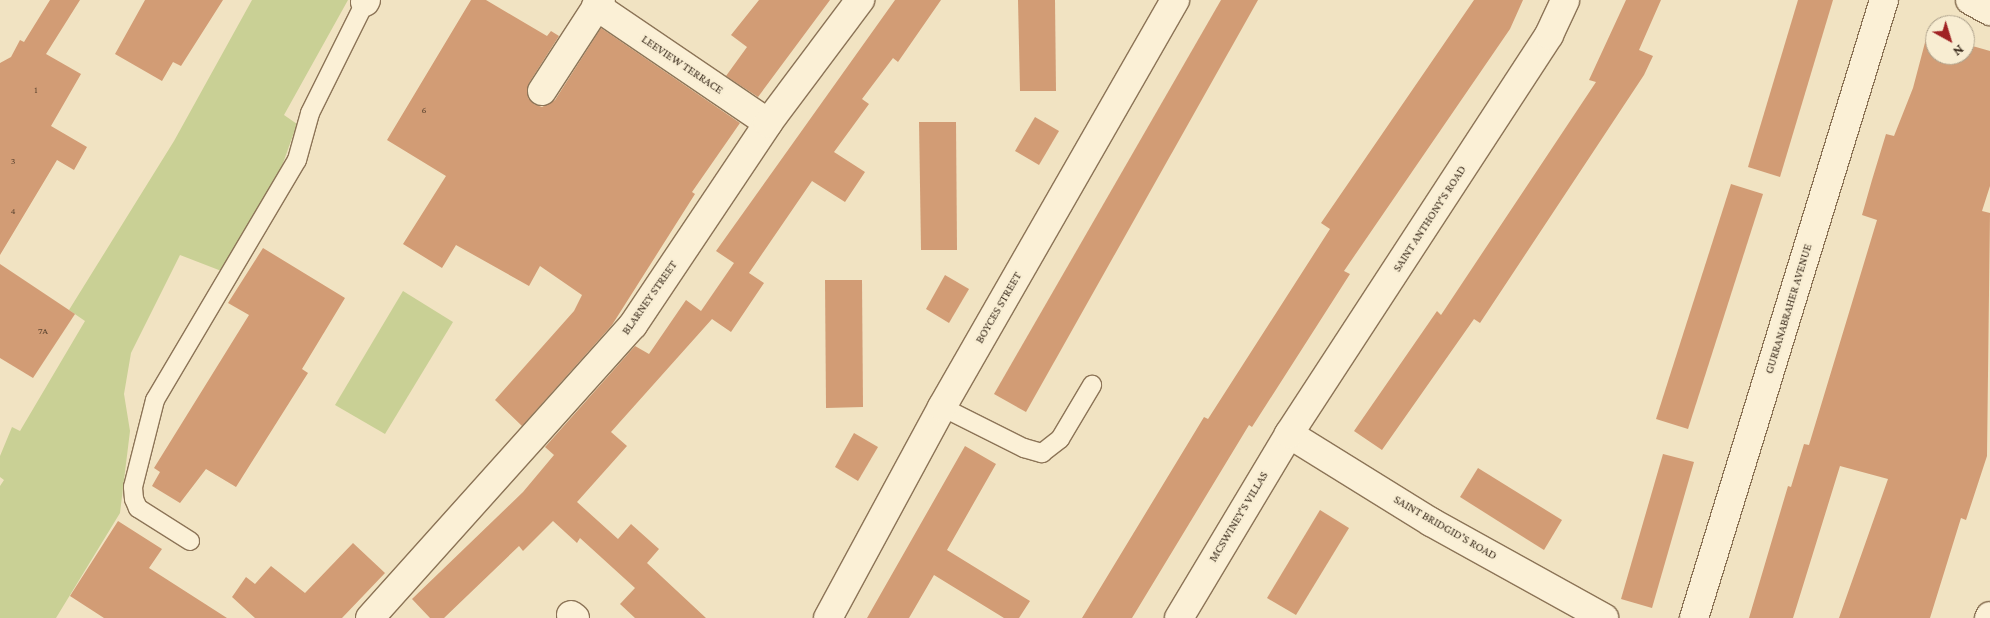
<!DOCTYPE html>
<style>
body{margin:0}
#map{position:relative;width:1990px;height:618px;overflow:hidden;background:#f1e3c2;font-family:"Crimson Pro",serif}
div>[style]{position:absolute}
.green>*{inset:0;background:#c9d095}
.building>*{inset:0;background:#d29c75}
.roads{filter:drop-shadow(1px 0 #8c7457) drop-shadow(-1px 0 #8c7457) drop-shadow(0 1px #8c7457) drop-shadow(0 -1px #8c7457)}
.lane>*{height:18px;margin:-9px;padding:0 9px;transform-origin:9px;border-radius:9px;background:#fbf0d6}
.street>*{height:28px;margin:-14px;padding:0 14px;transform-origin:14px;border-radius:14px;background:#fbf0d6}
span{translate:-50% -50%;white-space:nowrap;text-align:center;line-height:1.15;-webkit-text-stroke:4px #f8edd2;paint-order:stroke}
.number-label{font-size:10px;color:#614833}
.number-label span{-webkit-text-stroke-width:0}
.street-label{font-size:12px;color:#3b2c1d}
.north{position:absolute;left:1925px;top:15px;width:50px;height:50px;box-sizing:border-box;background:#f8edd2;border:1px solid #aca08a;border-radius:50%;rotate:141deg;font-size:14px;font-weight:700;line-height:20px;text-align:center;color:#3b2c1d}
.north::after{content:'';display:block;margin:auto;width:18px;height:22px;background:#a02324;clip-path:polygon(50% 0,100% 100%,50% 72%,0 100%)}
</style>
<div id="map">
<div class="green">
<div style="clip-path:polygon(252px 0,348px 0,284px 115px,297px 124px,282px 166px,224px 272px,180px 255px,131px 353px,124px 394px,130px 431px,120px 513px,56px 618px,0 618px,0 486px,4px 480px,0 477px,0 456px,12px 427px,20px 431px,85px 321px,69px 310px,174px 141px)"></div>
<div style="clip-path:polygon(403px 291px,453px 322px,385px 434px,335px 405px)"></div>
</div>
<div class="building">
<div style="clip-path:polygon(50px 0,80px 0,46px 54px,81px 74px,51px 126px,87px 147px,74px 170px,57px 160px,0 255px,0 63px,11px 57px,20px 40px,24px 42px)"></div>
<div style="clip-path:polygon(145px 0,223px 0,181px 66px,173px 62px,162px 81px,115px 54px)"></div>
<div style="clip-path:polygon(471px 0,486px 0,547px 36px,551px 31px,559px 36px,529px 83px,528px 98px,534px 104px,542px 107px,555px 100px,601px 28px,740px 123px,692px 192px,695px 194px,612px 325px,522px 426px,495px 400px,574px 311px,582px 295px,540px 266px,529px 286px,456px 245px,442px 268px,403px 244px,446px 176px,387px 140px)"></div>
<div style="clip-path:polygon(759px 0,830px 0,758px 97px,726px 76px,747px 47px,731px 35px)"></div>
<div style="clip-path:polygon(895px 0,941px 0,898px 62px,893px 58px,862px 99px,869px 104px,834px 152px,865px 172px,845px 202px,812px 181px,749px 273px,743px 269px,764px 283px,731px 332px,712px 319px,611px 432px,627px 446px,577px 502px,618px 539px,631px 524px,659px 549px,647px 563px,706px 618px,635px 618px,620px 604px,635px 588px,580px 538px,577px 543px,553px 521px,523px 551px,519px 546px,444px 618px,430px 618px,412px 599px,523px 492px,554px 455px,545px 447px,635px 346px,649px 354px,686px 300px,701px 311px,734px 263px,716px 251px)"></div>
<div style="clip-path:polygon(1018px 0,1055px 0,1056px 91px,1020px 91px)"></div>
<div style="clip-path:polygon(1221px 0,1258px 0,1026px 412px,994px 394px)"></div>
<div style="clip-path:polygon(1474px 0,1523px 0,1510px 29px,1344px 271px,1350px 274px,1252px 427px,1249px 425px,1132px 618px,1082px 618px,1204px 417px,1208px 419px,1330px 229px,1321px 223px)"></div>
<div style="clip-path:polygon(1626px 0,1661px 0,1639px 50px,1653px 56px,1644px 75px,1480px 323px,1474px 319px,1382px 450px,1354px 431px,1437px 311px,1441px 315px,1596px 82px,1589px 80px)"></div>
<div style="clip-path:polygon(1798px 0,1833px 0,1780px 177px,1748px 167px)"></div>
<div style="clip-path:polygon(1927px 35px,1935px 38px,1935px 55px,1965px 55px,1965px 47px,1969px 45px,1990px 51px,1990px 186px,1982px 211px,1990px 213px,1987px 456px,1966px 520px,1961px 518px,1930px 618px,1839px 618px,1888px 479px,1840px 466px,1793px 618px,1749px 618px,1788px 486px,1791px 487px,1804px 444px,1809px 445px,1877px 220px,1862px 215px,1872px 180px,1886px 134px,1894px 136px,1913px 88px)"></div>
<div style="clip-path:polygon(1035px 117px,1059px 131px,1039px 165px,1015px 151px)"></div>
<div style="clip-path:polygon(919px 122px,956px 122px,957px 250px,921px 250px)"></div>
<div style="clip-path:polygon(1731px 184px,1763px 194px,1688px 429px,1656px 419px)"></div>
<div style="clip-path:polygon(263px 248px,345px 298px,302px 369px,308px 373px,236px 487px,206px 469px,180px 503px,152px 486px,160px 472px,154px 468px,249px 315px,228px 303px)"></div>
<div style="clip-path:polygon(0 264px,75px 314px,33px 378px,0 358px)"></div>
<div style="clip-path:polygon(945px 275px,969px 289px,949px 323px,926px 309px)"></div>
<div style="clip-path:polygon(825px 280px,862px 280px,863px 407px,826px 408px)"></div>
<div style="clip-path:polygon(854px 433px,878px 447px,858px 481px,835px 467px)"></div>
<div style="clip-path:polygon(965px 446px,996px 464px,947px 550px,1030px 601px,1019px 618px,1004px 618px,934px 575px,909px 618px,867px 618px)"></div>
<div style="clip-path:polygon(1663px 454px,1694px 462px,1652px 608px,1621px 599px)"></div>
<div style="clip-path:polygon(1478px 468px,1562px 520px,1544px 550px,1460px 497px)"></div>
<div style="clip-path:polygon(1320px 510px,1349px 528px,1296px 615px,1267px 598px)"></div>
<div style="clip-path:polygon(118px 521px,162px 549px,149px 568px,227px 618px,104px 618px,70px 596px)"></div>
<div style="clip-path:polygon(353px 543px,385px 573px,342px 618px,255px 618px,232px 597px,246px 577px,255px 584px,271px 566px,305px 593px)"></div>
</div>
<div class="roads">
<div class="lane">
<div style="left:942px;top:407px;width:92px;rotate:26.6deg"></div>
<div style="left:1024px;top:448px;width:19px;rotate:16deg"></div>
<div style="left:1042px;top:453px;width:23px;rotate:-38deg"></div>
<div style="left:1060px;top:439px;width:63px;rotate:-59.3deg"></div>
<div style="left:190px;top:541px;width:62px;rotate:-147.6deg"></div>
<div style="left:138px;top:508px;width:10px;rotate:-114deg"></div>
<div style="left:134px;top:499px;width:12px;rotate:-95deg"></div>
<div style="left:133px;top:487px;width:90px;rotate:-75.8deg"></div>
<div style="left:155px;top:400px;width:279px;rotate:-59.4deg"></div>
<div style="left:297px;top:160px;width:49px;rotate:-74.5deg"></div>
<div style="left:310px;top:113px;width:124px;rotate:-63.6deg"></div>
</div>
<div class="street">
<div style="left:1970px;top:0;width:23px;rotate:29deg"></div>
<div style="left:365px;top:2px;width:2px;rotate:-63deg"></div>
<div style="left:596px;top:6px;width:208px;rotate:34.2deg"></div>
<div style="left:542px;top:91px;width:108px;rotate:-57deg"></div>
<div style="left:1289px;top:434px;width:167px;rotate:31.8deg"></div>
<div style="left:1431px;top:522px;width:198px;rotate:29deg"></div>
<div style="left:571px;top:615px;width:5px;rotate:37deg"></div>
<div style="left:370px;top:618px;width:394px;rotate:-48.1deg"></div>
<div style="left:633px;top:325px;width:243px;rotate:-56.2deg"></div>
<div style="left:768px;top:123px;width:154px;rotate:-53.2deg"></div>
<div style="left:828px;top:618px;width:240px;rotate:-61.6deg"></div>
<div style="left:942px;top:407px;width:469px;rotate:-60.2deg"></div>
<div style="left:1179px;top:618px;width:214px;rotate:-59.1deg"></div>
<div style="left:1289px;top:434px;width:476px;rotate:-56.9deg"></div>
<div style="left:1549px;top:35px;width:38px;rotate:-65deg"></div>
<div style="left:1694px;top:618px;width:647px;rotate:-72.91deg"></div>
<div style="left:1989px;top:618px;width:2px;rotate:-63deg"></div>
</div>
</div>
<div class="number-label">
<span style="left:36px;top:90px">1</span>
<span style="left:424px;top:110px">6</span>
<span style="left:13px;top:161px">3</span>
<span style="left:13px;top:211px">4</span>
<span style="left:43px;top:331px">7A</span>
</div>
<div class="street-label">
<span style="left:682px;top:65px;rotate:34deg">LEEVIEW TERRACE</span>
<span style="left:1430px;top:219px;rotate:-57deg">SAINT ANTHONY'S ROAD</span>
<span style="left:650px;top:298px;rotate:-55deg">BLARNEY STREET</span>
<span style="left:999px;top:308px;rotate:-60deg">BOYCES STREET</span>
<span style="left:1789px;top:309px;rotate:-73deg">GURRANABRAHER AVENUE</span>
<span style="left:1239px;top:517px;rotate:-59deg">MCSWINEY'S VILLAS</span>
<span style="left:1445px;top:528px;rotate:30deg">SAINT BRIDGID'S ROAD</span>
</div>
<div class="north">N</div>
</div>
